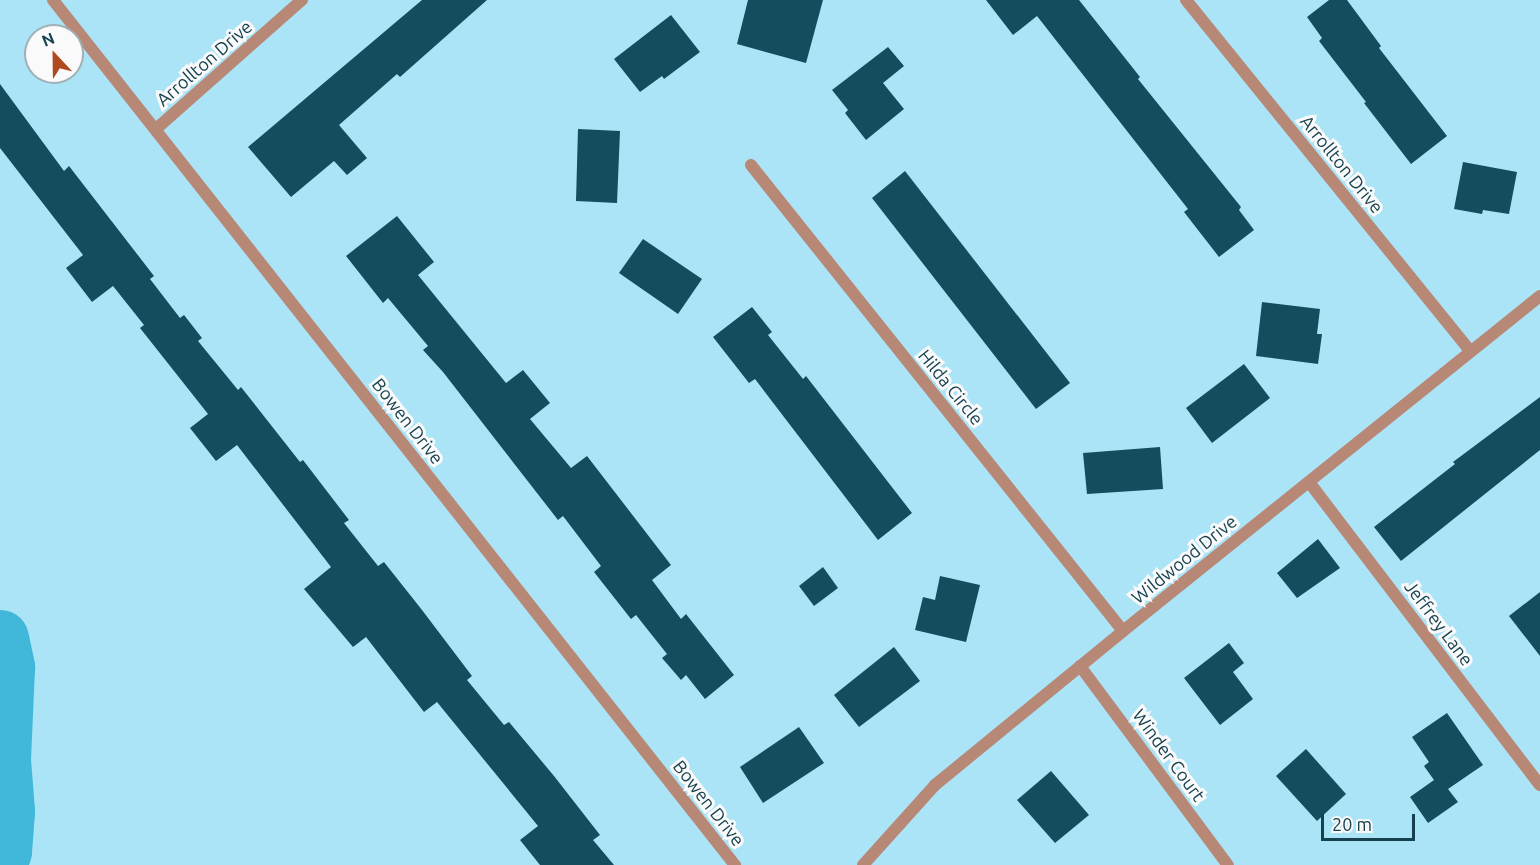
<!DOCTYPE html>
<style>
body{margin:0}
#map{position:relative;width:1540px;height:865px;overflow:hidden;background:#abe4f7;font-family:Ubuntu,sans-serif}
div>[style]{position:absolute}
.river>*{height:57px;margin:-28.5px;padding:0 28.5px;transform-origin:28.5px;border-radius:28.5px;background:#41b7d9}
.building>*{inset:0;background:#134d5e}
.service>*{height:12px;margin:-6px;padding:0 6px;transform-origin:6px;border-radius:6px;background:#b88877}
.minor>*{height:12px;margin:-6px;padding:0 6px;transform-origin:6px;border-radius:6px;background:#b88877}
span{translate:-50% -50%;white-space:nowrap;text-align:center;line-height:1.15;-webkit-text-stroke:6px #fafafa;paint-order:stroke}
.street-label{font-size:18px;color:#164250}
.north{position:absolute;left:24px;top:24px;width:60px;height:60px;box-sizing:border-box;background:#fafafa;border:2px solid #9fb0b6;border-radius:50%;rotate:338deg;font-size:16px;font-weight:700;line-height:24px;text-align:center;color:#164250}
.north::after{content:'';display:block;margin:auto;width:21px;height:27px;background:#af491e;clip-path:polygon(50% 0,100% 100%,50% 72%,0 100%)}
.scale{position:absolute;left:1321px;top:814px;width:94px;height:27px;box-sizing:border-box;border:3px solid #164250;border-top:0;padding-left:8px;font-size:18px;line-height:21px;white-space:nowrap;color:#164250;-webkit-text-stroke:4px #fafafa;paint-order:stroke}
</style>
<div id="map">
<div class="river">
<div style="left:0;top:638px;width:30px;rotate:78deg"></div>
<div style="left:6px;top:667px;width:93px;rotate:92.5deg"></div>
<div style="left:2px;top:760px;width:51px;rotate:85.5deg"></div>
<div style="left:6px;top:811px;width:40px;rotate:94.3deg"></div>
<div style="left:3px;top:851px;width:9px;rotate:111deg"></div>
</div>
<div class="building">
<div style="clip-path:polygon(422px 0,487px 0,400px 77px,397px 74px,339px 125px,367px 158px,347px 175px,334px 161px,291px 197px,248px 147px)"></div>
<div style="clip-path:polygon(748px 0,823px 0,806px 63px,737px 44px)"></div>
<div style="clip-path:polygon(986px 0,1079px 0,1140px 77px,1138px 79px,1241px 207px,1239px 210px,1254px 230px,1219px 257px,1184px 212px,1188px 209px,1037px 16px,1013px 35px)"></div>
<div style="clip-path:polygon(1329px 0,1347px 0,1381px 46px,1379px 48px,1447px 136px,1411px 164px,1364px 103px,1366px 102px,1319px 41px,1322px 38px,1307px 17px)"></div>
<div style="clip-path:polygon(671px 15px,700px 52px,664px 79px,662px 76px,640px 92px,614px 59px)"></div>
<div style="clip-path:polygon(888px 47px,904px 66px,883px 83px,904px 109px,866px 140px,845px 113px,848px 110px,832px 90px)"></div>
<div style="clip-path:polygon(0 84px,64px 171px,69px 166px,154px 276px,150px 279px,180px 318px,184px 315px,202px 338px,198px 341px,238px 390px,241px 387px,300px 462px,303px 460px,349px 520px,344px 523px,378px 566px,384px 562px,422px 610px,472px 676px,467px 680px,504px 725px,509px 722px,554px 776px,600px 835px,593px 840px,614px 865px,540px 865px,520px 840px,538px 826px,437px 702px,424px 712px,366px 637px,353px 647px,304px 589px,331px 567px,237px 445px,216px 461px,190px 428px,208px 414px,140px 328px,144px 325px,113px 286px,92px 302px,66px 268px,83px 255px,0 148px)"></div>
<div style="clip-path:polygon(578px 129px,620px 131px,617px 203px,576px 201px)"></div>
<div style="clip-path:polygon(1463px 162px,1517px 172px,1509px 214px,1483px 210px,1482px 214px,1454px 209px)"></div>
<div style="clip-path:polygon(905px 171px,1070px 383px,1036px 409px,872px 198px)"></div>
<div style="clip-path:polygon(397px 216px,434px 262px,418px 275px,506px 383px,523px 370px,550px 403px,530px 419px,571px 468px,587px 456px,671px 565px,652px 580px,681px 619px,686px 614px,734px 675px,705px 699px,686px 675px,681px 680px,662px 658px,667px 654px,636px 615px,631px 619px,594px 572px,601px 566px,563px 516px,558px 520px,443px 372px,423px 350px,428px 346px,388px 298px,383px 303px,346px 256px)"></div>
<div style="clip-path:polygon(643px 239px,702px 279px,678px 314px,619px 273px)"></div>
<div style="clip-path:polygon(1262px 302px,1320px 309px,1317px 334px,1322px 334px,1318px 364px,1256px 356px)"></div>
<div style="clip-path:polygon(752px 307px,772px 332px,768px 335px,803px 379px,806px 376px,912px 513px,878px 540px,755px 379px,749px 383px,713px 337px)"></div>
<div style="clip-path:polygon(1244px 364px,1270px 398px,1212px 443px,1186px 408px)"></div>
<div style="clip-path:polygon(1540px 397px,1540px 450px,1401px 561px,1374px 527px,1455px 464px,1453px 462px)"></div>
<div style="clip-path:polygon(1160px 447px,1163px 489px,1087px 494px,1083px 453px)"></div>
<div style="clip-path:polygon(1318px 539px,1340px 568px,1297px 598px,1277px 573px)"></div>
<div style="clip-path:polygon(823px 567px,838px 588px,814px 606px,799px 586px)"></div>
<div style="clip-path:polygon(940px 576px,980px 585px,966px 642px,915px 630px,923px 597px,935px 600px)"></div>
<div style="clip-path:polygon(1540px 592px,1540px 656px,1509px 616px)"></div>
<div style="clip-path:polygon(1229px 643px,1244px 663px,1233px 672px,1253px 699px,1220px 725px,1184px 678px)"></div>
<div style="clip-path:polygon(894px 647px,920px 681px,859px 727px,834px 695px)"></div>
<div style="clip-path:polygon(1447px 713px,1483px 765px,1448px 789px,1458px 802px,1428px 823px,1410px 797px,1434px 780px,1424px 766px,1429px 762px,1412px 737px)"></div>
<div style="clip-path:polygon(799px 727px,824px 763px,763px 803px,740px 767px)"></div>
<div style="clip-path:polygon(1306px 749px,1346px 794px,1317px 821px,1276px 776px)"></div>
<div style="clip-path:polygon(1051px 771px,1089px 815px,1055px 843px,1017px 800px)"></div>
</div>
<div class="service">
<div style="left:1309px;top:482px;width:381px;rotate:52.7deg"></div>
</div>
<div class="minor">
<div style="left:53px;top:0;width:1102px;rotate:51.75deg"></div>
<div style="left:1186px;top:0;width:452px;rotate:51deg"></div>
<div style="left:156px;top:129px;width:195px;rotate:-41.5deg"></div>
<div style="left:751px;top:165px;width:596px;rotate:51.4deg"></div>
<div style="left:1080px;top:666px;width:248px;rotate:53.4deg"></div>
<div style="left:863px;top:865px;width:108px;rotate:-48deg"></div>
<div style="left:935px;top:785px;width:243px;rotate:-39.3deg"></div>
<div style="left:1123px;top:631px;width:535px;rotate:-38.78deg"></div>
</div>
<div class="street-label">
<span style="left:204px;top:63px;rotate:-41deg">Arrollton Drive</span>
<span style="left:1342px;top:164px;rotate:51deg">Arrollton Drive</span>
<span style="left:951px;top:387px;rotate:51deg">Hilda Circle</span>
<span style="left:408px;top:421px;rotate:52deg">Bowen Drive</span>
<span style="left:1184px;top:559px;rotate:-39deg">Wildwood Drive</span>
<span style="left:1439px;top:623px;rotate:53deg">Jeffrey Lane</span>
<span style="left:1169px;top:755px;rotate:54deg">Winder Court</span>
<span style="left:709px;top:803px;rotate:52deg">Bowen Drive</span>
</div>
<div class="north">N</div>
<div class="scale">20 m</div>
</div>
